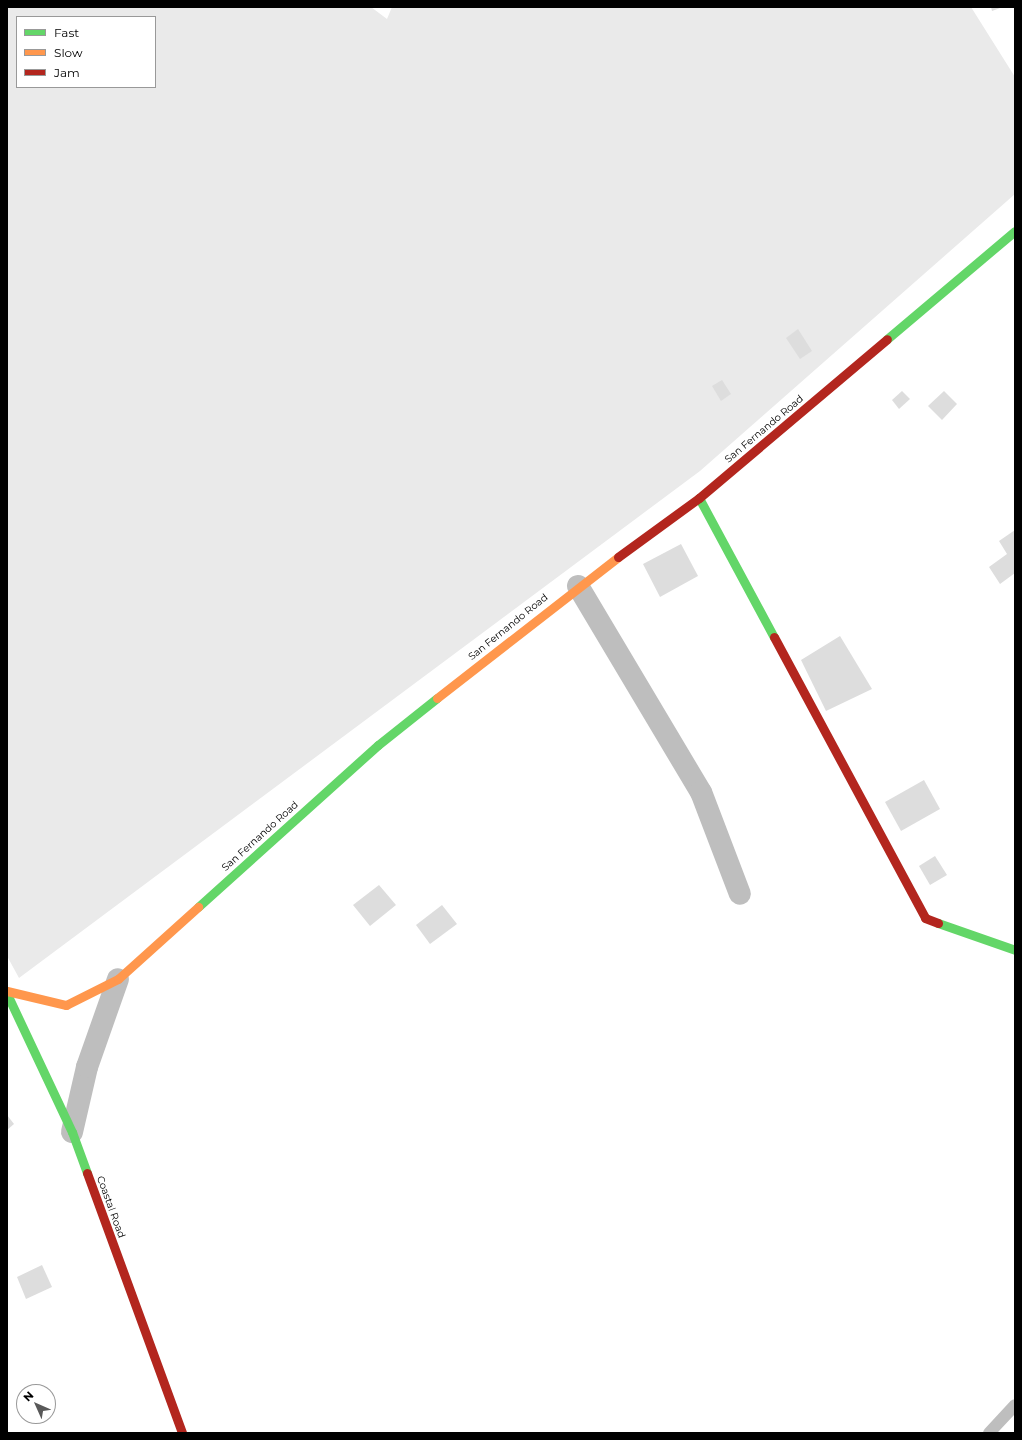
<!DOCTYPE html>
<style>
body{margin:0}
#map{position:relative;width:1022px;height:1440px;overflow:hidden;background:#fff;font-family:Montserrat,sans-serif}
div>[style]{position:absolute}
.green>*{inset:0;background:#eaeaea}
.building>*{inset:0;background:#ddd}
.lane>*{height:12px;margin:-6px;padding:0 6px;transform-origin:6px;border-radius:6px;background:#bebebe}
.street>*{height:22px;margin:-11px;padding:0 11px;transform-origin:11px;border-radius:11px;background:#bebebe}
.fast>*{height:9px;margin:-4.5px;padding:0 4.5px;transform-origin:4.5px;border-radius:4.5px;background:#63d668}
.slow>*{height:9px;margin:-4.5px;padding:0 4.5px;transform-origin:4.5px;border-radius:4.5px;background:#ff974d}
.jam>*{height:9px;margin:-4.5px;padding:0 4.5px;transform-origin:4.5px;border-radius:4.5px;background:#b3261e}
span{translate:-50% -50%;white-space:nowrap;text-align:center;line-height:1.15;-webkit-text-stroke:3px #fff;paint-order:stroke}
.street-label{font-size:10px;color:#000}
.frame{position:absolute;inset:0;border:8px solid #000;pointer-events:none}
.legend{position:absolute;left:16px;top:16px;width:140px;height:72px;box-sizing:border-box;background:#fff;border:1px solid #999;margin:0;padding:5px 7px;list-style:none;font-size:12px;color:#000}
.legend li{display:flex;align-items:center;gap:8px;height:20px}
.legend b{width:20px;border:1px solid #999}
.north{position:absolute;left:16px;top:1384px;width:40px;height:40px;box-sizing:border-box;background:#fff;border:1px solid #999;border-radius:50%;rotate:315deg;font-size:11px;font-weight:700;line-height:16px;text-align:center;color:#000}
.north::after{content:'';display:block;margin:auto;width:14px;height:18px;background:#595959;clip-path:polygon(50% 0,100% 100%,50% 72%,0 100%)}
</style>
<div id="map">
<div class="green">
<div style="clip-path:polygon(evenodd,7px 7px,371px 7px,387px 19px,392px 7px,971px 7px,1015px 77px,1015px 194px,700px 471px,19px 978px,7px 956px,7px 7px,17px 17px,155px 17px,155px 87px,17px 87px,17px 17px)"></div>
</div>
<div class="building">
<div style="clip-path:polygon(991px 7px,1003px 7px,992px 11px)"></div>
<div style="clip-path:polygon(798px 329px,812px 351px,800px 359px,786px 338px)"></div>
<div style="clip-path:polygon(722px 380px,731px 394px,721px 401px,712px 386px)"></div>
<div style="clip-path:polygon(902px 391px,910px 399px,899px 409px,892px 400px)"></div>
<div style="clip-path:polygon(944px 391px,957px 404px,942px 420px,928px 406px)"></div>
<div style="clip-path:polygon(1015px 530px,1015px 573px,1000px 584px,989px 567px,1007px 554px,999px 541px)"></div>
<div style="clip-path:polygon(681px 544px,698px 576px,660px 597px,643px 564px)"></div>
<div style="clip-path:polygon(840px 636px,872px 689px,826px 711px,801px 660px)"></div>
<div style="clip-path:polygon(924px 780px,940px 809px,901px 831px,885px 802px)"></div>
<div style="clip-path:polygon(935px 856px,947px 875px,930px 885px,919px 866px)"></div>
<div style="clip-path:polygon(379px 885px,396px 905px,370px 926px,353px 905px)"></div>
<div style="clip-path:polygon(442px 905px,457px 924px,430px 944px,416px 925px)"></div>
<div style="clip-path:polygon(7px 1115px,14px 1124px,7px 1130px)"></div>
<div style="clip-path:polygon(42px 1265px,52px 1287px,26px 1299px,17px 1277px)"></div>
</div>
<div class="lane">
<div style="left:989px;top:1433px;width:38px;rotate:-47deg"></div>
</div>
<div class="street">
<div style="left:578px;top:586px;width:240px;rotate:59.2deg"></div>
<div style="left:701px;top:792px;width:109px;rotate:69.1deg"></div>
<div style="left:72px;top:1132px;width:67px;rotate:-77deg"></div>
<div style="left:87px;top:1067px;width:93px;rotate:-70.6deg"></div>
</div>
<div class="fast">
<div style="left:887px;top:339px;width:167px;rotate:-40.2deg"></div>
<div style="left:699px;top:498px;width:158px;rotate:61.7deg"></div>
<div style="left:198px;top:907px;width:242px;rotate:-42deg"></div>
<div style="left:378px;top:745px;width:75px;rotate:-38.5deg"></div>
<div style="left:938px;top:923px;width:82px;rotate:19.3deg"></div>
<div style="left:7px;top:994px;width:153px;rotate:64.8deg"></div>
<div style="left:72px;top:1132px;width:44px;rotate:69.9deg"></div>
</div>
<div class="slow">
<div style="left:437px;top:698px;width:229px;rotate:-37.9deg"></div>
<div style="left:7px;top:991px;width:61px;rotate:13.3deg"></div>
<div style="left:66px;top:1005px;width:58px;rotate:-26.6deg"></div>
<div style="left:118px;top:979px;width:108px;rotate:-42deg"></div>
</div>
<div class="jam">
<div style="left:618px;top:557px;width:100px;rotate:-36.1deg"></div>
<div style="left:699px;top:498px;width:246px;rotate:-40.2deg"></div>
<div style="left:774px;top:637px;width:319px;rotate:61.7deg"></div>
<div style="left:925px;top:918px;width:14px;rotate:21deg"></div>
<div style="left:87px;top:1173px;width:277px;rotate:69.9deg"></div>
</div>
<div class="street-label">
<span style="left:764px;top:429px;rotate:-40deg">San Fernando Road</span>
<span style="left:508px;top:627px;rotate:-39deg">San Fernando Road</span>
<span style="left:260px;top:836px;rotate:-42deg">San Fernando Road</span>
<span style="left:111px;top:1207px;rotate:70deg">Coastal Road</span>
</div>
<div class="frame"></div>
<ul class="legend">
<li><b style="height:5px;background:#63d668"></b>Fast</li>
<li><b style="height:5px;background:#ff974d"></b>Slow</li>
<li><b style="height:5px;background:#b3261e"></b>Jam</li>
</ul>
<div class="north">N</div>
</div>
